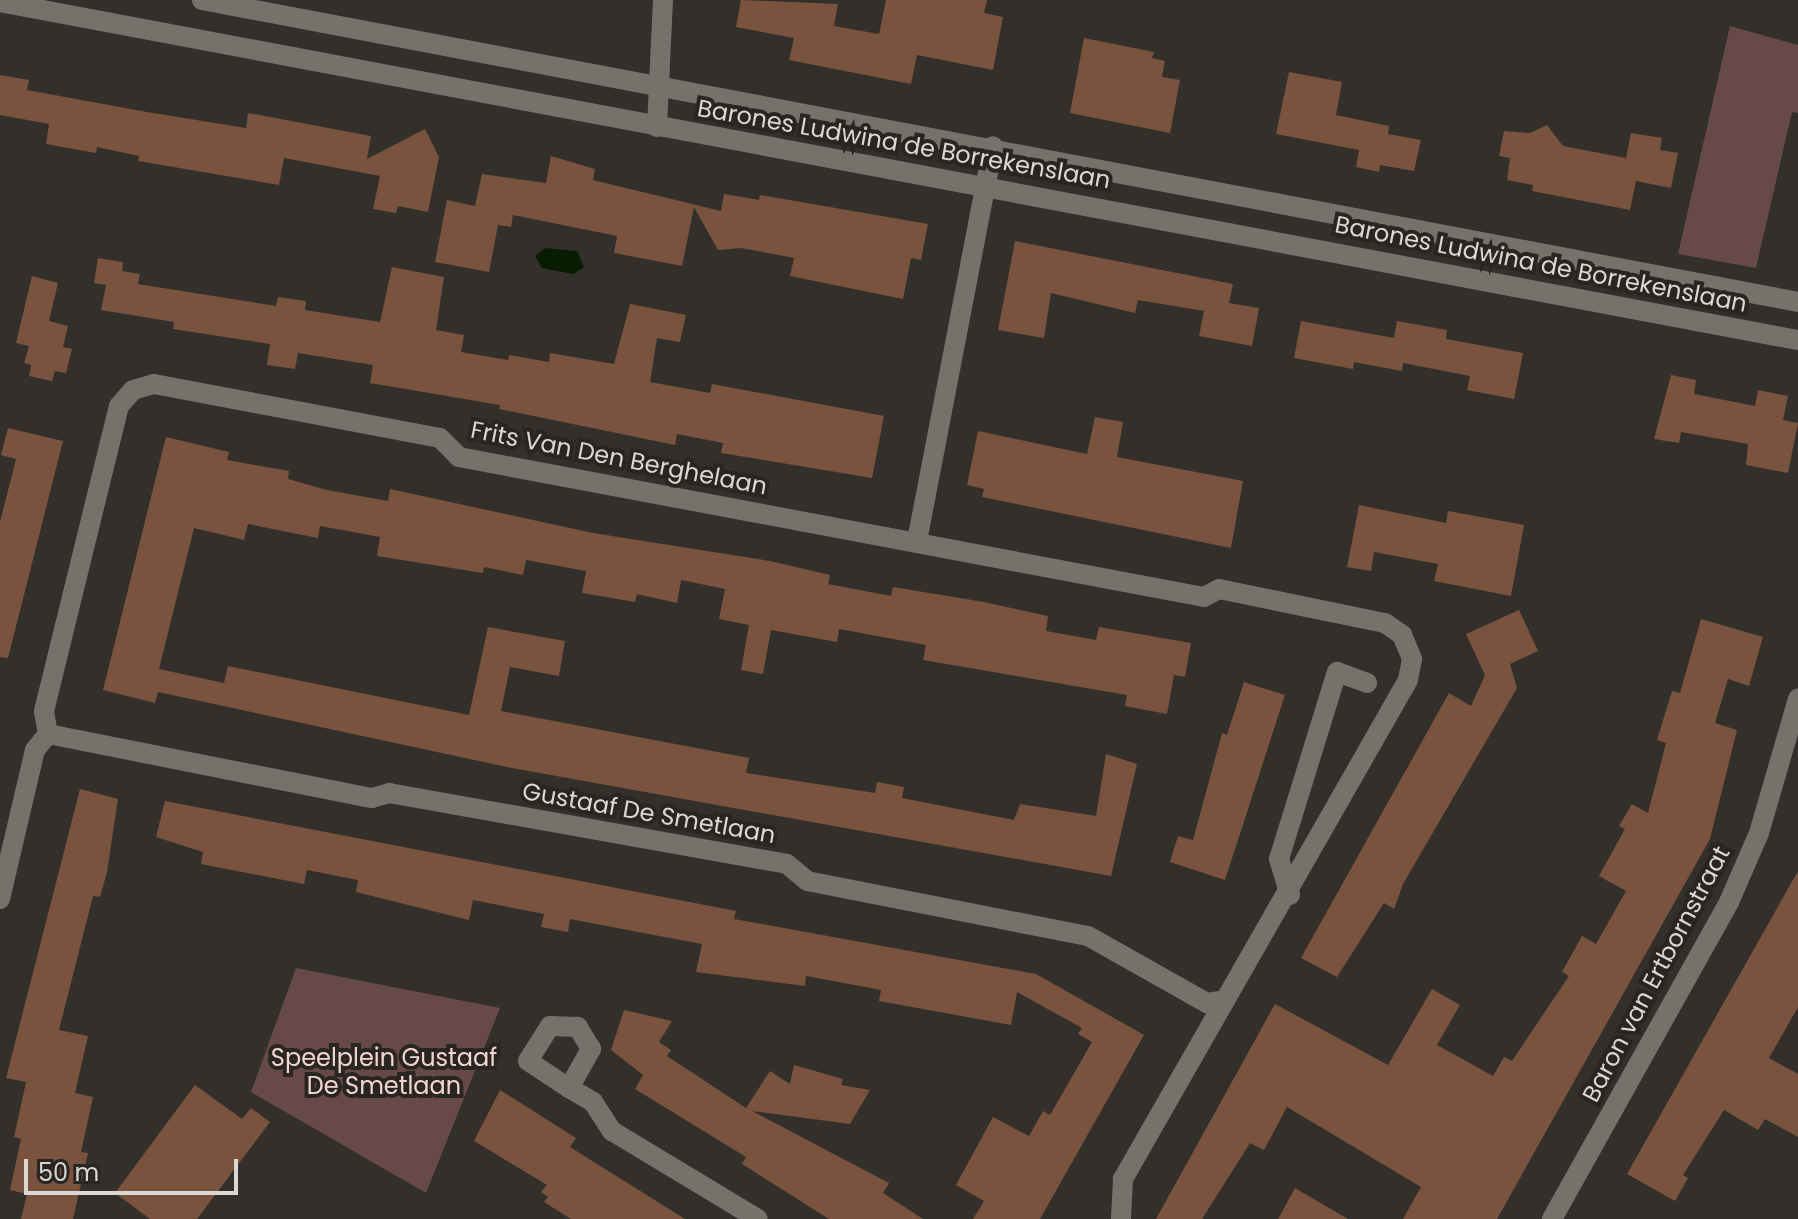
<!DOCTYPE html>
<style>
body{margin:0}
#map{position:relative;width:1798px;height:1219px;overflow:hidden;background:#33302b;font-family:Poppins,sans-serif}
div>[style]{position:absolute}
.green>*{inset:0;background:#674948}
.water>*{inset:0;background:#071c00}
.building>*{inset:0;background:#79533e}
.minor>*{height:20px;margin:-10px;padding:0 10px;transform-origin:10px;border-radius:10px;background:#75716b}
.tertiary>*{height:20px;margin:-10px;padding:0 10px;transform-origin:10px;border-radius:10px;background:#75716b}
span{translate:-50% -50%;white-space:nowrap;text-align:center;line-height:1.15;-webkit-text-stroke:8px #292621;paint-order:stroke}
.street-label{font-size:24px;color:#dad8d5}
.park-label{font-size:24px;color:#f4d4d3}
.scale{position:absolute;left:24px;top:1159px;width:214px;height:36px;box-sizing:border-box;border:4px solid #dad8d5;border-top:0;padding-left:10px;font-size:24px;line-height:28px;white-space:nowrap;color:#dad8d5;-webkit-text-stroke:6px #292621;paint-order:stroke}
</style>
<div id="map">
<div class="green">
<div style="clip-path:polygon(1730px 26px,1798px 45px,1798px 113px,1792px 112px,1756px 268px,1678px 254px)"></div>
<div style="clip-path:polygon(296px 968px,500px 1008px,426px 1193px,251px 1092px)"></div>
</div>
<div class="water">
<div style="clip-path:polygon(545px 248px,577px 251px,584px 267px,573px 274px,542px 268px,535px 256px)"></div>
</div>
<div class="building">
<div style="clip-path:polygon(741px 0,838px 4px,834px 26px,879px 34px,886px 0,987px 0,984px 13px,1003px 17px,993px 70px,917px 55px,911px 84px,789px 60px,794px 38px,736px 27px)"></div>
<div style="clip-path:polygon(1084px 38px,1154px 52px,1152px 58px,1165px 61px,1162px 77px,1180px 80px,1170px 133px,1070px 113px)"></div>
<div style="clip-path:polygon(1289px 72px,1342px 82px,1336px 115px,1389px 126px,1388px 134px,1421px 140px,1414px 171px,1380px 165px,1379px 172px,1356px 167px,1359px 150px,1276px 134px)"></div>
<div style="clip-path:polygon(0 75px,29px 80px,27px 90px,147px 112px,246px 128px,248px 113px,371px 136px,367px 159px,425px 129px,439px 157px,428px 212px,398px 206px,396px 213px,373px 209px,380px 176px,284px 158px,279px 185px,138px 161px,139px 156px,97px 147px,96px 153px,46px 144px,49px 124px,0 115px)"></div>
<div style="clip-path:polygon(1547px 125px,1563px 146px,1626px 158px,1631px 133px,1662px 138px,1660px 150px,1678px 153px,1671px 188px,1636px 181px,1630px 210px,1532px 191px,1533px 185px,1507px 180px,1510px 158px,1499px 156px,1504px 131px,1530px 133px)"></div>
<div style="clip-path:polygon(551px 156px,595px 169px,593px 180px,721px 211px,724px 194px,759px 200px,760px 195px,928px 224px,921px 260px,911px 258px,903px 299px,790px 276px,794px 258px,741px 248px,718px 250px,694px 207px,682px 266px,614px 253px,617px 236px,513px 215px,511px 227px,498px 225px,489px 272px,435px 262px,447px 200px,475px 206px,482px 174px,546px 183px)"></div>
<div style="clip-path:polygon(1015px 241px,1233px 284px,1229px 303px,1259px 308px,1252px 346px,1199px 336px,1204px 311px,1138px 300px,1135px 313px,1051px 293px,1044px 338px,998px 330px)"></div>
<div style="clip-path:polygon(98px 258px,123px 262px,122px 271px,140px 274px,138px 284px,276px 306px,278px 297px,306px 301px,305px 310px,380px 322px,392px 267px,444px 277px,436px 330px,464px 335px,461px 352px,508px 360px,509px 355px,549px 362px,550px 353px,614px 364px,630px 304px,686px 315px,680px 342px,657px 338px,650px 382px,710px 393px,712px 384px,884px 416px,872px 478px,721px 453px,723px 443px,677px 434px,675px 445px,499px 409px,500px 405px,370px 383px,373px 365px,298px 353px,295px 369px,267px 365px,270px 344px,173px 329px,174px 322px,101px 310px,106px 285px,94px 283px)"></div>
<div style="clip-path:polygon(32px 276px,58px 283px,49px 321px,68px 326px,63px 347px,72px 349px,66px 373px,55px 371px,52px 381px,29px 376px,31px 365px,24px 363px,29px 346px,16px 343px)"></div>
<div style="clip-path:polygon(1301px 321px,1394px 338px,1397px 321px,1447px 330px,1446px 339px,1523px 353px,1514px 399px,1467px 390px,1470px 376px,1403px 363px,1402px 371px,1354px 362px,1353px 369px,1294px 358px)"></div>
<div style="clip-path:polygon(1671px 375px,1696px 380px,1694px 394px,1755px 406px,1758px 390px,1788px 396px,1783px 420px,1798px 423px,1788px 473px,1746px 465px,1748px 444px,1681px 432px,1679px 443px,1654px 439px)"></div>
<div style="clip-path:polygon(1095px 417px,1123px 422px,1117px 457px,1243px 481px,1231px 548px,982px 497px,984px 489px,967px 485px,978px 431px,1087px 454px)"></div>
<div style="clip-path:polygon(8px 428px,63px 441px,8px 658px,0 657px,0 522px,16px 459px,1px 455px)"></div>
<div style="clip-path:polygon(166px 437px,229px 452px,227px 460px,289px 471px,288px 479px,327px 490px,388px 501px,390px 489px,593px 533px,770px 561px,830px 575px,828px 584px,891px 596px,893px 587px,984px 602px,1048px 616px,1046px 631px,1096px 640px,1099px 627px,1191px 643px,1185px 677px,1174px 675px,1167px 714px,1125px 706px,1127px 695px,923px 660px,926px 645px,839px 629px,837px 642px,771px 630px,763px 674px,741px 670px,749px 625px,719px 619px,725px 589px,681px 580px,677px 603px,637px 594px,635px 602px,582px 593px,586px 571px,526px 560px,523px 575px,484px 567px,483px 573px,377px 556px,380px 537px,320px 526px,318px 538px,248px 524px,244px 540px,194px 528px,159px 669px,224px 683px,228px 666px,469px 715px,488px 627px,565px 641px,559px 676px,510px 667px,501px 711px,749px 758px,746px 773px,875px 793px,877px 782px,904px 787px,902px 798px,1014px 820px,1020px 804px,1096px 816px,1106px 754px,1137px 764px,1111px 876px,507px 767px,158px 692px,155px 703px,103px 690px)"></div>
<div style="clip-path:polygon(1359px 505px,1446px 523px,1448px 511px,1524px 525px,1511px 596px,1434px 581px,1438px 564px,1374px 552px,1371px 571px,1347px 567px)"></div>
<div style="clip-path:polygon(1519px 610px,1538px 651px,1510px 664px,1517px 688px,1403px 884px,1394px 909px,1384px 903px,1337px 977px,1301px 958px,1449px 693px,1471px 706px,1485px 675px,1466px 634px)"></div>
<div style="clip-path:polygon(1701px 619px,1763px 637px,1749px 686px,1728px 679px,1715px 723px,1737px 730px,1710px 839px,1497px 1219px,1403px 1219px,1421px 1187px,1287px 1107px,1264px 1150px,1250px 1143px,1202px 1219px,1156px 1219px,1275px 1004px,1388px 1065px,1432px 989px,1460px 1005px,1437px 1045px,1493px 1076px,1504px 1057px,1512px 1061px,1569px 976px,1562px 972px,1582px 936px,1596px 944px,1626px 891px,1599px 876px,1625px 829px,1619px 826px,1632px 804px,1648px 813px,1666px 743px,1657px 740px,1672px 691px,1680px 693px)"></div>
<div style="clip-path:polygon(1244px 682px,1285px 695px,1225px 880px,1170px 862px,1178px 836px,1193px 840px,1222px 733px,1227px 735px)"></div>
<div style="clip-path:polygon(80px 789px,118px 799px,107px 872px,100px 897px,93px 896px,59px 1030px,88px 1036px,75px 1093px,93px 1097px,81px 1152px,88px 1153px,73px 1219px,21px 1219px,27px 1194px,10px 1190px,21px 1139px,14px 1137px,26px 1082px,6px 1078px)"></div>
<div style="clip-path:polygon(165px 801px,736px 911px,734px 919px,1036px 974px,1144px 1035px,1040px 1219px,973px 1219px,984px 1201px,956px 1185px,993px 1117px,1029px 1136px,1043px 1111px,1050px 1115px,1092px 1042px,1078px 1034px,1082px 1028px,1017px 992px,1011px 1025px,879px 1001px,881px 990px,828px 980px,806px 976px,805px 986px,696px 972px,702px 944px,675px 939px,570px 919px,568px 932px,541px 927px,544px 914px,473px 900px,469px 920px,356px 892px,358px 880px,307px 870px,304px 884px,201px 864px,203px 852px,156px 837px)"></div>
<div style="clip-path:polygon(1798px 871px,1798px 1007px,1769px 1058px,1798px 1074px,1798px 1137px,1765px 1119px,1758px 1130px,1724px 1110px,1683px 1175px,1688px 1178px,1675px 1201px,1627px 1174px)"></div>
<div style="clip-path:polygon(624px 1010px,672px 1021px,659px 1042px,671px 1050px,667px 1056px,746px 1108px,770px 1071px,790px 1084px,794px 1065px,843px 1079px,841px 1085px,870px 1090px,850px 1124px,752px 1111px,889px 1183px,883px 1193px,923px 1219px,829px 1219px,742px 1164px,746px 1157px,635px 1089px,643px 1075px,611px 1050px)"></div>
<div style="clip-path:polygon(195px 1085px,242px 1119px,251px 1108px,270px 1122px,197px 1219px,150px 1219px,115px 1193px)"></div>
<div style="clip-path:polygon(500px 1090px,576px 1138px,570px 1147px,685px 1219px,571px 1219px,544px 1202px,548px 1197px,541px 1192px,547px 1185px,474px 1141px)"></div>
<div style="clip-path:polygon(1295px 1188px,1348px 1219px,1278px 1219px)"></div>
</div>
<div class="minor">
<div style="left:202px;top:0;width:1624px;rotate:10.71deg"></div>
<div style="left:0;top:2px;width:1829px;rotate:10.65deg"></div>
<div style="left:657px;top:127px;width:127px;rotate:-87.3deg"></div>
<div style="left:917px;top:541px;width:402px;rotate:-79.1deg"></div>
<div style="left:48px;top:734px;width:330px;rotate:11.2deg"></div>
<div style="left:372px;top:798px;width:18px;rotate:-16deg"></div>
<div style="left:389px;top:793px;width:404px;rotate:10.1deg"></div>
<div style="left:787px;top:864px;width:26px;rotate:40deg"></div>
<div style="left:807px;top:881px;width:286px;rotate:11.1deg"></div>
<div style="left:1088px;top:936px;width:137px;rotate:29.4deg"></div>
<div style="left:1207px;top:1003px;width:13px;rotate:-9deg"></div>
<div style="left:1290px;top:895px;width:38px;rotate:-107deg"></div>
<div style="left:1279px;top:859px;width:196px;rotate:-72.8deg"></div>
<div style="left:1337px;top:672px;width:32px;rotate:20deg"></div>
<div style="left:0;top:899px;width:153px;rotate:-76.8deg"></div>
<div style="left:35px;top:750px;width:21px;rotate:-51deg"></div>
<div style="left:48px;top:734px;width:23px;rotate:-100deg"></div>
<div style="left:44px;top:711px;width:314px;rotate:-76.2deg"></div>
<div style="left:119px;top:406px;width:21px;rotate:-49deg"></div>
<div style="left:133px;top:390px;width:22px;rotate:-16deg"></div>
<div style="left:154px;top:384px;width:291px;rotate:10.7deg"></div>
<div style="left:440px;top:438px;width:27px;rotate:45deg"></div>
<div style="left:459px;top:457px;width:758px;rotate:10.64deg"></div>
<div style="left:1204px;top:597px;width:17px;rotate:-28deg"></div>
<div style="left:1219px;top:589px;width:169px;rotate:11.6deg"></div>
<div style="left:1385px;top:623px;width:21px;rotate:35deg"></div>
<div style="left:1402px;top:635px;width:26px;rotate:67deg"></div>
<div style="left:1412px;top:659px;width:21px;rotate:101deg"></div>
<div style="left:1408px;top:680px;width:575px;rotate:119.73deg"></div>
<div style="left:1123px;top:1179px;width:40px;rotate:92.9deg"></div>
<div style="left:569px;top:1088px;width:45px;rotate:-60.6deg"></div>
<div style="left:591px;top:1049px;width:26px;rotate:-121deg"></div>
<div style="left:578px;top:1027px;width:28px;rotate:-178deg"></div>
<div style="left:550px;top:1026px;width:41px;rotate:122.2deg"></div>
<div style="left:528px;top:1061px;width:49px;rotate:33.4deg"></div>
<div style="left:569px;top:1088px;width:28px;rotate:30deg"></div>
<div style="left:593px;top:1102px;width:35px;rotate:57deg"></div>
<div style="left:612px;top:1131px;width:170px;rotate:31.1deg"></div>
</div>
<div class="tertiary">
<div style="left:1552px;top:1219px;width:363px;rotate:-60.8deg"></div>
<div style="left:1729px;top:902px;width:75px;rotate:-66.5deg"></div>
<div style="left:1759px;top:833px;width:140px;rotate:-73.8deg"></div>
</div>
<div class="street-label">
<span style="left:904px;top:144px;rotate:10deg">Barones Ludwina de Borrekenslaan</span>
<span style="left:1541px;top:264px;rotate:11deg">Barones Ludwina de Borrekenslaan</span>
<span style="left:619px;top:458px;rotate:11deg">Frits Van Den Berghelaan</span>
<span style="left:649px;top:813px;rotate:10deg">Gustaaf De Smetlaan</span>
<span style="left:1656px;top:974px;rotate:-62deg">Baron van Ertbornstraat</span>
</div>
<div class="park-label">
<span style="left:384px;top:1072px">Speelplein Gustaaf<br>De Smetlaan</span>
</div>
<div class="scale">50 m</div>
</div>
